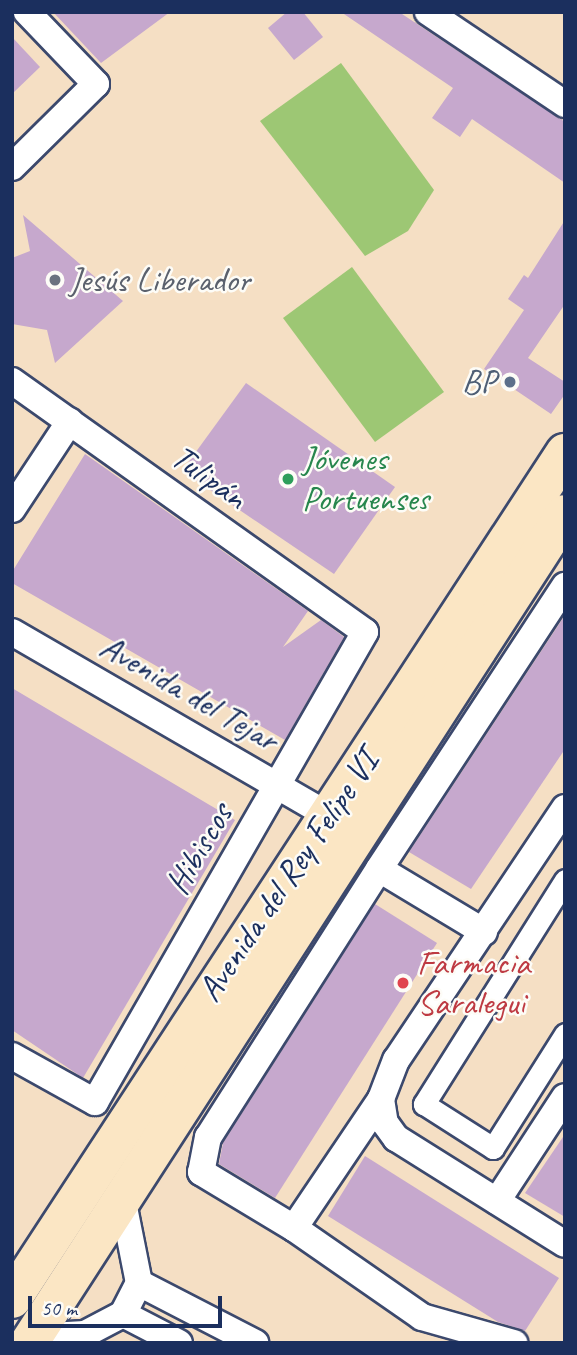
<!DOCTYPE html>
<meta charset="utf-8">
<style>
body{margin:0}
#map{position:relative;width:577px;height:1355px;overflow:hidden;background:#f5dfc4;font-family:Caveat,sans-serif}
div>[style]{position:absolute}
.green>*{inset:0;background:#9dc774}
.building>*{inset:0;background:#c6a8cd}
.roads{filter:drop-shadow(2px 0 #3c496d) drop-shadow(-2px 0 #3c496d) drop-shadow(0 2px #3c496d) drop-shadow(0 -2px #3c496d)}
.pedestrian>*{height:21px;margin:-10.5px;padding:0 10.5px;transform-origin:10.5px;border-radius:10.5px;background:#fff}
.minor>*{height:26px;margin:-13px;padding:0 13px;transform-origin:13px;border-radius:13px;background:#fff}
.secondary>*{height:38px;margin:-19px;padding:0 19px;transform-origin:19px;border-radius:19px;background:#fbe6c4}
.dots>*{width:19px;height:19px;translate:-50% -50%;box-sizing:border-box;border:4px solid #fdfcf7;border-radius:50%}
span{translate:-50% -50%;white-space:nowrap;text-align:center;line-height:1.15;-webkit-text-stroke:5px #fdfcf7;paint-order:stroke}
.worship-label{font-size:35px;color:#5b616d}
.left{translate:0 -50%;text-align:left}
.service-label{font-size:35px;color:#4e5e75}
.right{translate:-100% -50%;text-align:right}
.leisure-label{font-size:35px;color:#27864d}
.street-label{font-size:35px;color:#1b2f5e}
.health-label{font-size:35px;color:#be3a42}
.frame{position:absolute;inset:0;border:14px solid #1b2f5e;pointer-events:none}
.scale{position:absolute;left:28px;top:1296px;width:194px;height:32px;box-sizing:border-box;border:4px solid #1b2f5e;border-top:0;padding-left:9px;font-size:21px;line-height:24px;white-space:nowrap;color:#1b2f5e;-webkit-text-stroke:5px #fdfcf7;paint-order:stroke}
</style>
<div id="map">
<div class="green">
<div style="clip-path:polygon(341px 63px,434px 190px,408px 231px,365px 256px,260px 121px)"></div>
<div style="clip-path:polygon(352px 267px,444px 392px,375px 442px,283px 318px)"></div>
</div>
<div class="building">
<div style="clip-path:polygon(53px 12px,170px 12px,101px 63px)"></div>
<div style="clip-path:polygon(287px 12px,303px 12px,323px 37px,294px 60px,268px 28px)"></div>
<div style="clip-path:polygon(341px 12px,399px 12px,565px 122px,565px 183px,472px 119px,460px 137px,432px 118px,453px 88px)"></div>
<div style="clip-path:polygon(12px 37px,40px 67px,12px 94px)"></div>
<div style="clip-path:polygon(23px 215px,123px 301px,55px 363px,47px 330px,12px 324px,12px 258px,30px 251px)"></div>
<div style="clip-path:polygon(565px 220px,565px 304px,528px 358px,565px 382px,565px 394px,551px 414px,484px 369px,524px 310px,508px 299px,524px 275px,528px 278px)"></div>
<div style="clip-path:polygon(246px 383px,395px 487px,334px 574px,182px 471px)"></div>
<div style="clip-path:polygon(85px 454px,308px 611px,283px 647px,321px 620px,344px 637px,285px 740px,12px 583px,12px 572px)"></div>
<div style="clip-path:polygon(565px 615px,565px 749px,471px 889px,409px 852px)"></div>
<div style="clip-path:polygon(12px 688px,235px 820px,83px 1078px,12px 1030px)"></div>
<div style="clip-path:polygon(375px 904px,437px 943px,275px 1198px,219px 1164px,223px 1143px)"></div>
<div style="clip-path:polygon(565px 1134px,565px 1217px,525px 1193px)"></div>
<div style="clip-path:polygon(365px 1156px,559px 1278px,525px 1331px,498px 1322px,328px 1216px)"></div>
</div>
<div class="roads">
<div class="pedestrian">
<div style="left:565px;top:880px;width:265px;rotate:122.2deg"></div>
<div style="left:424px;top:1104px;width:82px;rotate:32.5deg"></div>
<div style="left:493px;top:1148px;width:135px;rotate:-57.7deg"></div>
</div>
<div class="minor">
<div style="left:428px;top:12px;width:165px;rotate:33.9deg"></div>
<div style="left:12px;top:167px;width:118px;rotate:-44.7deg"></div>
<div style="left:96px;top:84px;width:100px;rotate:-133.8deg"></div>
<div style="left:12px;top:381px;width:433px;rotate:35.4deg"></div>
<div style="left:365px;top:632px;width:542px;rotate:119.88deg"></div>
<div style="left:95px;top:1102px;width:95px;rotate:-151deg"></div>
<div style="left:12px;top:509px;width:105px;rotate:-56.6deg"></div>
<div style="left:12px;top:632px;width:367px;rotate:30.1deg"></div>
<div style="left:565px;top:808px;width:303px;rotate:123.8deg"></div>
<div style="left:396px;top:1060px;width:42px;rotate:111deg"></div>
<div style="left:381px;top:1099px;width:24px;rotate:81deg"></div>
<div style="left:385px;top:1123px;width:19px;rotate:54deg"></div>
<div style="left:396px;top:1138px;width:199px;rotate:32.1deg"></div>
<div style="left:379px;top:869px;width:318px;rotate:122.5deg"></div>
<div style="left:208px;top:1137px;width:36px;rotate:101deg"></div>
<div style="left:201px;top:1172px;width:109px;rotate:31.1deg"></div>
<div style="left:294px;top:1228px;width:156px;rotate:34.8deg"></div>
<div style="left:422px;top:1317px;width:96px;rotate:15.8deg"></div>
<div style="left:484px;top:932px;width:122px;rotate:-149deg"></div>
<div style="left:379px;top:869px;width:339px;rotate:-56.7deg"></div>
<div style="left:497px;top:1201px;width:124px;rotate:-56.8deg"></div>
<div style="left:294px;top:1228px;width:156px;rotate:-56deg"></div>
<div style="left:139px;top:1283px;width:131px;rotate:27.3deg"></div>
<div style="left:123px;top:1314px;width:63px;rotate:27.4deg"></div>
<div style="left:33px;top:1337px;width:52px;rotate:-3.3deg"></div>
<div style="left:85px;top:1334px;width:43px;rotate:-27.8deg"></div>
<div style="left:123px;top:1314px;width:35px;rotate:-63deg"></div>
<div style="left:139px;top:1283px;width:88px;rotate:-101.2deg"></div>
</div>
<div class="secondary">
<div style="left:12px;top:1299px;width:1011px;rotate:-56.83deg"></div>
<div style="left:29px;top:1343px;width:987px;rotate:-57.11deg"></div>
</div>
</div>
<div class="dots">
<div style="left:55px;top:280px;background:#6b7280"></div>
<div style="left:510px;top:382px;background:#5c6f8a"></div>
<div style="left:288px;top:479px;background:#2e9e5b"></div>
<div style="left:403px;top:983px;background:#e0444e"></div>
</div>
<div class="worship-label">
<span class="left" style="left:69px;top:280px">Jesús Liberador</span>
</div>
<div class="service-label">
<span class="right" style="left:496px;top:382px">BP</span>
</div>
<div class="leisure-label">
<span class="left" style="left:302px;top:479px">Jóvenes<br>Portuenses</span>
</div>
<div class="street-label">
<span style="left:209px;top:477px;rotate:36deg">Tulipán</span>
<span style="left:189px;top:693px;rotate:30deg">Avenida del Tejar</span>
<span style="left:199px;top:849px;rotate:-60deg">Hibiscos</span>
<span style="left:288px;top:876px;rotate:-56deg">Avenida del Rey Felipe VI</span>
</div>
<div class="health-label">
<span class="left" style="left:417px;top:983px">Farmacia<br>Saralegui</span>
</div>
<div class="frame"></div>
<div class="scale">50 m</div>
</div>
